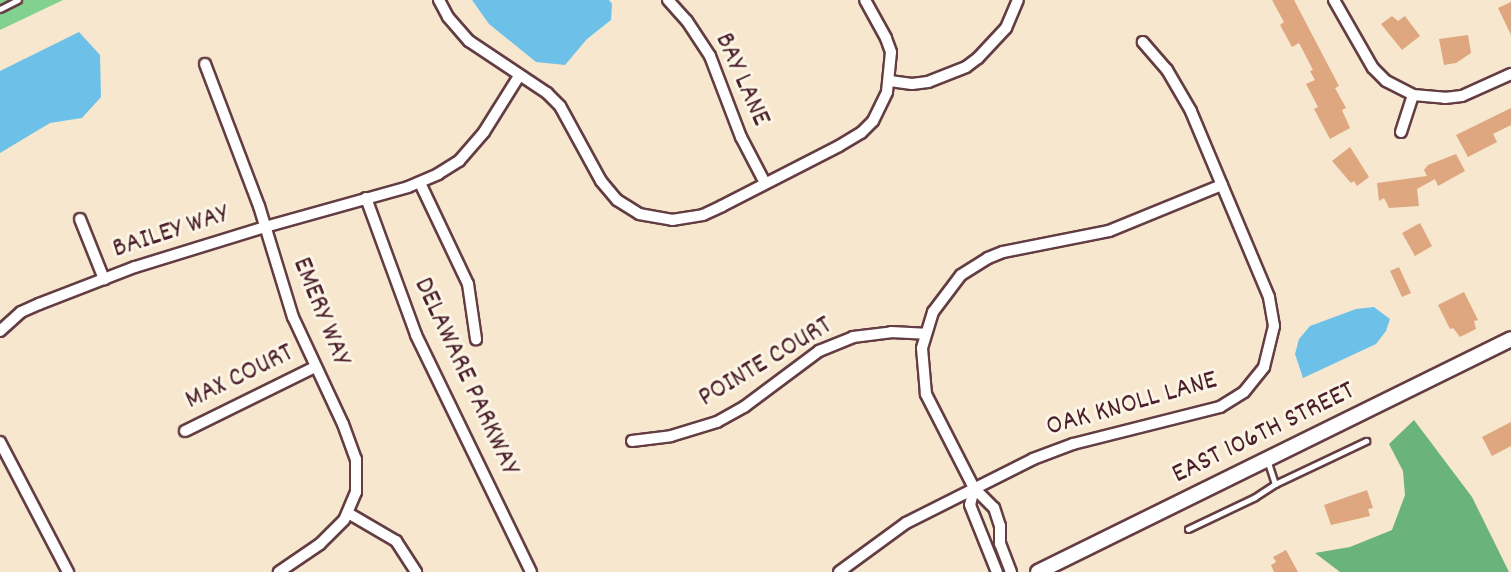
<!DOCTYPE html>
<style>
body{margin:0}
#map{position:relative;width:1511px;height:572px;overflow:hidden;background:#f6e7ce;font-family:Dekko,sans-serif}
div>[style]{position:absolute}
.green>*{inset:0;background:#83d18f}
.forest>*{inset:0;background:#6ab37a}
.water>*{inset:0;background:#6dc1e9}
.building>*{inset:0;background:#dea780}
.roads{filter:drop-shadow(2px 0 #643d43) drop-shadow(-2px 0 #643d43) drop-shadow(0 2px #643d43) drop-shadow(0 -2px #643d43)}
.lane>*{height:5px;margin:-2.5px;padding:0 2.5px;transform-origin:2.5px;border-radius:2.5px;background:#fff}
.street>*{height:10px;margin:-5px;padding:0 5px;transform-origin:5px;border-radius:5px;background:#fff}
.secondary>*{height:14px;margin:-7px;padding:0 7px;transform-origin:7px;border-radius:7px;background:#fff}
span{translate:-50% -50%;white-space:nowrap;text-align:center;line-height:1.15;-webkit-text-stroke:6px #fcf5e5;paint-order:stroke}
.street-label{font-size:28px;color:#4a1f2b}
</style>
<div id="map">
<div class="green">
<div style="clip-path:polygon(0 0,63px 0,0 30px)"></div>
</div>
<div class="forest">
<div style="clip-path:polygon(1414px 420px,1472px 497px,1509px 572px,1340px 572px,1315px 553px,1350px 547px,1392px 530px,1405px 495px,1403px 471px,1389px 444px)"></div>
</div>
<div class="water">
<div style="clip-path:polygon(472px 0,609px 0,612px 4px,611px 20px,587px 39px,565px 65px,536px 62px,489px 24px)"></div>
<div style="clip-path:polygon(79px 32px,100px 55px,101px 97px,82px 118px,50px 123px,0 153px,0 71px)"></div>
<div style="clip-path:polygon(1374px 307px,1390px 319px,1386px 331px,1376px 344px,1303px 378px,1295px 354px,1299px 339px,1310px 326px,1356px 309px)"></div>
</div>
<div class="building">
<div style="clip-path:polygon(1272px 0,1294px 0,1339px 86px,1335px 88px,1346px 108px,1342px 110px,1350px 128px,1330px 139px,1314px 109px,1318px 107px,1306px 84px,1315px 80px,1310px 71px,1313px 70px,1299px 43px,1292px 47px,1280px 25px,1284px 22px)"></div>
<div style="clip-path:polygon(1511px 2px,1511px 35px,1498px 8px)"></div>
<div style="clip-path:polygon(1392px 16px,1398px 21px,1405px 16px,1420px 36px,1402px 50px,1381px 24px)"></div>
<div style="clip-path:polygon(1468px 35px,1471px 53px,1456px 63px,1444px 65px,1439px 39px)"></div>
<div style="clip-path:polygon(1511px 108px,1511px 125px,1493px 134px,1497px 142px,1468px 157px,1456px 135px)"></div>
<div style="clip-path:polygon(1350px 147px,1369px 177px,1357px 186px,1354px 181px,1351px 183px,1332px 161px)"></div>
<div style="clip-path:polygon(1456px 154px,1465px 171px,1438px 186px,1435px 179px,1417px 189px,1419px 206px,1389px 208px,1384px 198px,1379px 201px,1377px 183px,1427px 176px,1424px 170px,1428px 165px)"></div>
<div style="clip-path:polygon(1420px 223px,1432px 246px,1415px 256px,1402px 233px)"></div>
<div style="clip-path:polygon(1399px 267px,1411px 293px,1402px 297px,1390px 271px)"></div>
<div style="clip-path:polygon(1464px 292px,1478px 320px,1474px 321px,1476px 329px,1460px 337px,1453px 328px,1450px 329px,1438px 305px)"></div>
<div style="clip-path:polygon(1511px 422px,1511px 446px,1492px 456px,1482px 437px)"></div>
<div style="clip-path:polygon(1367px 490px,1373px 508px,1368px 509px,1370px 516px,1331px 525px,1324px 505px)"></div>
<div style="clip-path:polygon(1286px 550px,1298px 572px,1274px 572px,1271px 565px,1276px 562px,1273px 557px)"></div>
</div>
<div class="roads">
<div class="lane">
<div style="left:0;top:9px;width:20px;rotate:-27deg"></div>
<div style="left:1275px;top:484px;width:101px;rotate:-25.3deg"></div>
<div style="left:1188px;top:529px;width:74px;rotate:-25.5deg"></div>
<div style="left:1255px;top:497px;width:24px;rotate:-33deg"></div>
<div style="left:1275px;top:484px;width:25px;rotate:-108deg"></div>
</div>
<div class="street">
<div style="left:439px;top:0;width:19px;rotate:62deg"></div>
<div style="left:448px;top:17px;width:32px;rotate:49deg"></div>
<div style="left:469px;top:41px;width:94px;rotate:33.7deg"></div>
<div style="left:547px;top:93px;width:18px;rotate:45deg"></div>
<div style="left:560px;top:106px;width:85px;rotate:61.3deg"></div>
<div style="left:601px;top:181px;width:25px;rotate:50deg"></div>
<div style="left:617px;top:200px;width:26px;rotate:32deg"></div>
<div style="left:639px;top:214px;width:34px;rotate:10deg"></div>
<div style="left:672px;top:220px;width:31px;rotate:-9deg"></div>
<div style="left:703px;top:215px;width:21px;rotate:-25deg"></div>
<div style="left:722px;top:206px;width:131px;rotate:-27.1deg"></div>
<div style="left:839px;top:146px;width:26px;rotate:-31deg"></div>
<div style="left:861px;top:133px;width:17px;rotate:-45deg"></div>
<div style="left:873px;top:121px;width:32px;rotate:-64deg"></div>
<div style="left:887px;top:92px;width:40px;rotate:-84.3deg"></div>
<div style="left:891px;top:52px;width:15px;rotate:-110deg"></div>
<div style="left:886px;top:38px;width:43px;rotate:-118.9deg"></div>
<div style="left:668px;top:0;width:28px;rotate:48deg"></div>
<div style="left:687px;top:21px;width:42px;rotate:56.7deg"></div>
<div style="left:710px;top:56px;width:87px;rotate:69.1deg"></div>
<div style="left:741px;top:137px;width:52px;rotate:62.4deg"></div>
<div style="left:1334px;top:0;width:78px;rotate:60.2deg"></div>
<div style="left:1373px;top:68px;width:18px;rotate:45deg"></div>
<div style="left:1386px;top:81px;width:30px;rotate:27deg"></div>
<div style="left:1413px;top:95px;width:32px;rotate:5deg"></div>
<div style="left:1445px;top:98px;width:17px;rotate:-7deg"></div>
<div style="left:1462px;top:96px;width:54px;rotate:-24.2deg"></div>
<div style="left:205px;top:64px;width:152px;rotate:69.2deg"></div>
<div style="left:259px;top:206px;width:116px;rotate:73deg"></div>
<div style="left:293px;top:317px;width:118px;rotate:65deg"></div>
<div style="left:343px;top:424px;width:37px;rotate:70deg"></div>
<div style="left:356px;top:459px;width:33px;rotate:90deg"></div>
<div style="left:356px;top:492px;width:30px;rotate:113deg"></div>
<div style="left:344px;top:520px;width:34px;rotate:135deg"></div>
<div style="left:320px;top:544px;width:50px;rotate:145.7deg"></div>
<div style="left:890px;top:81px;width:22px;rotate:8deg"></div>
<div style="left:912px;top:84px;width:16px;rotate:-7deg"></div>
<div style="left:928px;top:82px;width:41px;rotate:-21.5deg"></div>
<div style="left:966px;top:67px;width:15px;rotate:-37deg"></div>
<div style="left:978px;top:58px;width:41px;rotate:-47deg"></div>
<div style="left:1006px;top:28px;width:30px;rotate:-67deg"></div>
<div style="left:1401px;top:132px;width:39px;rotate:-72deg"></div>
<div style="left:420px;top:183px;width:112px;rotate:64.6deg"></div>
<div style="left:468px;top:284px;width:56px;rotate:81.7deg"></div>
<div style="left:366px;top:198px;width:146px;rotate:69.9deg"></div>
<div style="left:416px;top:335px;width:263px;rotate:64.1deg"></div>
<div style="left:80px;top:219px;width:65px;rotate:68.2deg"></div>
<div style="left:0;top:331px;width:28px;rotate:-42deg"></div>
<div style="left:21px;top:312px;width:20px;rotate:-24deg"></div>
<div style="left:39px;top:304px;width:103px;rotate:-21.1deg"></div>
<div style="left:135px;top:267px;width:136px;rotate:-17.1deg"></div>
<div style="left:265px;top:227px;width:148px;rotate:-15.6deg"></div>
<div style="left:408px;top:187px;width:33px;rotate:-23deg"></div>
<div style="left:438px;top:174px;width:25px;rotate:-32deg"></div>
<div style="left:459px;top:161px;width:38px;rotate:-49deg"></div>
<div style="left:484px;top:132px;width:66px;rotate:-58deg"></div>
<div style="left:185px;top:431px;width:145px;rotate:-26.2deg"></div>
<div style="left:632px;top:441px;width:39px;rotate:-7deg"></div>
<div style="left:671px;top:436px;width:48px;rotate:-16.9deg"></div>
<div style="left:717px;top:422px;width:31px;rotate:-29deg"></div>
<div style="left:744px;top:407px;width:94px;rotate:-36.7deg"></div>
<div style="left:819px;top:351px;width:37px;rotate:-22deg"></div>
<div style="left:853px;top:337px;width:38px;rotate:-7deg"></div>
<div style="left:891px;top:332px;width:34px;rotate:3deg"></div>
<div style="left:0;top:442px;width:147px;rotate:62.4deg"></div>
<div style="left:974px;top:488px;width:17px;rotate:103deg"></div>
<div style="left:970px;top:505px;width:72px;rotate:68.1deg"></div>
<div style="left:348px;top:513px;width:56px;rotate:30.3deg"></div>
<div style="left:396px;top:541px;width:37px;rotate:57deg"></div>
<div style="left:839px;top:572px;width:83px;rotate:-36.2deg"></div>
<div style="left:906px;top:523px;width:142px;rotate:-26.7deg"></div>
<div style="left:1033px;top:459px;width:43px;rotate:-20.6deg"></div>
<div style="left:1073px;top:444px;width:152px;rotate:-14.1deg"></div>
<div style="left:1220px;top:407px;width:28px;rotate:-32deg"></div>
<div style="left:1244px;top:392px;width:32px;rotate:-51deg"></div>
<div style="left:1264px;top:367px;width:42px;rotate:-76.3deg"></div>
<div style="left:1274px;top:326px;width:29px;rotate:-100deg"></div>
<div style="left:1269px;top:297px;width:202px;rotate:-112.8deg"></div>
<div style="left:1191px;top:111px;width:48px;rotate:-120.3deg"></div>
<div style="left:1167px;top:70px;width:37px;rotate:-131deg"></div>
<div style="left:1011px;top:572px;width:30px;rotate:-111deg"></div>
<div style="left:1000px;top:544px;width:18px;rotate:-90deg"></div>
<div style="left:1000px;top:526px;width:19px;rotate:-108deg"></div>
<div style="left:994px;top:508px;width:28px;rotate:-135deg"></div>
<div style="left:974px;top:488px;width:106px;rotate:-117.1deg"></div>
<div style="left:926px;top:394px;width:46px;rotate:-95deg"></div>
<div style="left:922px;top:348px;width:38px;rotate:-73deg"></div>
<div style="left:933px;top:312px;width:46px;rotate:-52.9deg"></div>
<div style="left:961px;top:275px;width:32px;rotate:-32deg"></div>
<div style="left:988px;top:258px;width:16px;rotate:-22deg"></div>
<div style="left:1003px;top:252px;width:108px;rotate:-11.2deg"></div>
<div style="left:1109px;top:231px;width:122px;rotate:-22.2deg"></div>
</div>
<div class="secondary">
<div style="left:1038px;top:572px;width:527px;rotate:-26.22deg"></div>
</div>
</div>
<div class="street-label">
<span style="left:741px;top:80px;rotate:66deg">BAY LANE</span>
<span style="left:171px;top:233px;rotate:-18deg">BAILEY WAY</span>
<span style="left:320px;top:312px;rotate:68deg">EMERY WAY</span>
<span style="left:766px;top:363px;rotate:-31deg">POINTE COURT</span>
<span style="left:465px;top:377px;rotate:65deg">DELAWARE PARKWAY</span>
<span style="left:240px;top:378px;rotate:-26deg">MAX COURT</span>
<span style="left:1132px;top:405px;rotate:-16deg">OAK KNOLL LANE</span>
<span style="left:1264px;top:434px;rotate:-26deg">EAST 106TH STREET</span>
</div>
</div>
